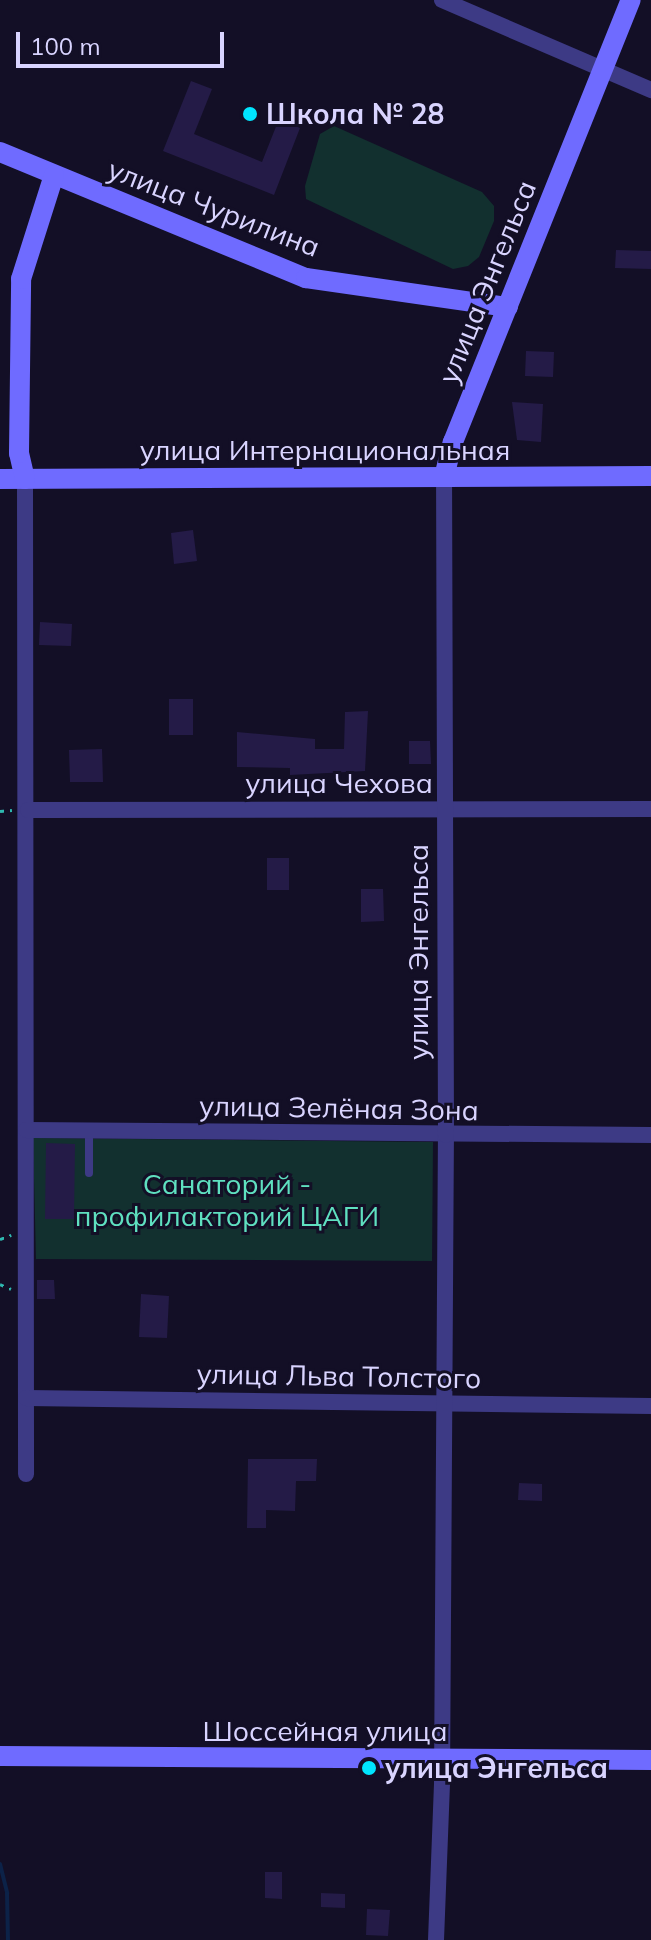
<!DOCTYPE html>
<meta charset="utf-8">
<style>
body{margin:0}
#map{position:relative;width:651px;height:1940px;overflow:hidden;background:#130f26;font-family:Mulish,sans-serif}
div>[style]{position:absolute}
.green>*{inset:0;background:#12302f}
.stream>*{height:4px;margin:-2px;padding:0 2px;transform-origin:2px;border-radius:2px;background:#0c2248}
.building>*{inset:0;background:#241b47}
.path>*{height:3px;margin-top:-1.5px;transform-origin:0;background:repeating-linear-gradient(90deg,#2fb8b0 0 4px,transparent 0 10px)}
.lane>*{height:8px;margin:-4px;padding:0 4px;transform-origin:4px;border-radius:4px;background:#3d3a85}
.street>*{height:16px;margin:-8px;padding:0 8px;transform-origin:8px;border-radius:8px;background:#3d3a85}
.secondary>*{height:20px;margin:-10px;padding:0 10px;transform-origin:10px;border-radius:10px;background:#6f6bff}
.dots>*{width:22px;height:22px;translate:-50% -50%;box-sizing:border-box;border:4px solid #130f26;border-radius:50%}
span{translate:-50% -50%;white-space:nowrap;text-align:center;line-height:1.15;-webkit-text-stroke:6px #130f26;paint-order:stroke}
.poi-label{font-size:28px;color:#d9d4ff;font-weight:700}
.left{translate:0 -50%;text-align:left}
.street-label{font-size:28px;color:#d9d4ff}
.park-label{font-size:28px;color:#5fe0c0}
.scale{position:absolute;left:16px;top:32px;width:208px;height:36px;box-sizing:border-box;border:4px solid #d9d4ff;border-top:0;padding-left:10px;font-size:24px;line-height:28px;white-space:nowrap;color:#d9d4ff;-webkit-text-stroke:6px #130f26;paint-order:stroke}
</style>
<div id="map">
<div class="green">
<div style="clip-path:polygon(334px 126px,482px 192px,494px 206px,494px 221px,479px 257px,468px 266px,453px 269px,306px 199px,305px 186px,320px 134px)"></div>
<div style="clip-path:polygon(33px 1138px,433px 1142px,432px 1261px,36px 1259px)"></div>
</div>
<div class="stream">
<div style="left:0;top:1864px;width:30px;rotate:76deg"></div>
<div style="left:7px;top:1893px;width:47px;rotate:88.8deg"></div>
</div>
<div class="building">
<div style="clip-path:polygon(191px 81px,212px 89px,194px 134px,262px 162px,279px 119px,300px 128px,274px 195px,163px 151px)"></div>
<div style="clip-path:polygon(616px 250px,651px 251px,651px 269px,615px 268px)"></div>
<div style="clip-path:polygon(526px 351px,554px 352px,553px 377px,525px 376px)"></div>
<div style="clip-path:polygon(512px 402px,543px 404px,541px 442px,517px 440px)"></div>
<div style="clip-path:polygon(193px 530px,197px 561px,174px 564px,171px 533px)"></div>
<div style="clip-path:polygon(40px 622px,72px 624px,71px 646px,39px 645px)"></div>
<div style="clip-path:polygon(169px 699px,193px 699px,193px 735px,169px 735px)"></div>
<div style="clip-path:polygon(368px 711px,365px 771px,290px 775px,290px 768px,237px 767px,237px 732px,315px 739px,315px 749px,344px 749px,345px 712px)"></div>
<div style="clip-path:polygon(409px 741px,430px 741px,431px 764px,409px 764px)"></div>
<div style="clip-path:polygon(102px 749px,103px 782px,70px 782px,69px 750px)"></div>
<div style="clip-path:polygon(267px 858px,289px 858px,289px 890px,267px 890px)"></div>
<div style="clip-path:polygon(361px 889px,383px 889px,384px 921px,361px 922px)"></div>
<div style="clip-path:polygon(46px 1143px,75px 1144px,74px 1219px,45px 1219px)"></div>
<div style="clip-path:polygon(37px 1280px,54px 1280px,55px 1299px,37px 1299px)"></div>
<div style="clip-path:polygon(141px 1294px,169px 1296px,167px 1338px,139px 1337px)"></div>
<div style="clip-path:polygon(248px 1459px,317px 1459px,316px 1481px,296px 1481px,295px 1511px,266px 1510px,266px 1528px,247px 1528px)"></div>
<div style="clip-path:polygon(519px 1483px,542px 1484px,542px 1501px,518px 1500px)"></div>
<div style="clip-path:polygon(265px 1872px,282px 1872px,282px 1899px,265px 1898px)"></div>
<div style="clip-path:polygon(321px 1893px,345px 1894px,345px 1908px,321px 1907px)"></div>
<div style="clip-path:polygon(367px 1909px,390px 1910px,388px 1936px,366px 1935px)"></div>
</div>
<div class="path">
<div style="left:0;top:811px;width:12px;rotate:-5deg"></div>
<div style="left:0;top:1239px;width:12px;rotate:-20deg"></div>
<div style="left:0;top:1284px;width:12px;rotate:24deg"></div>
</div>
<div class="lane">
<div style="left:89px;top:1173px;width:42px;rotate:-90deg"></div>
</div>
<div class="street">
<div style="left:442px;top:0;width:228px;rotate:23.3deg"></div>
<div style="left:25px;top:479px;width:995px;rotate:89.94deg"></div>
<div style="left:28px;top:810px;width:623px;rotate:-0.09deg"></div>
<div style="left:26px;top:1130px;width:625px;rotate:0.46deg"></div>
<div style="left:26px;top:1398px;width:625px;rotate:0.73deg"></div>
<div style="left:436px;top:1940px;width:159px;rotate:-87.8deg"></div>
<div style="left:442px;top:1781px;width:646px;rotate:-89.65deg"></div>
<div style="left:446px;top:1135px;width:658px;rotate:-90.17deg"></div>
</div>
<div class="secondary">
<div style="left:0;top:152px;width:331px;rotate:22.4deg"></div>
<div style="left:306px;top:278px;width:204px;rotate:8.2deg"></div>
<div style="left:444px;top:477px;width:36px;rotate:-76deg"></div>
<div style="left:453px;top:442px;width:476px;rotate:-68.1deg"></div>
<div style="left:0;top:479px;width:651px;rotate:-0.26deg"></div>
<div style="left:25px;top:479px;width:27px;rotate:-103deg"></div>
<div style="left:19px;top:453px;width:174px;rotate:-89.3deg"></div>
<div style="left:21px;top:279px;width:109px;rotate:-72.4deg"></div>
<div style="left:0;top:1756px;width:651px;rotate:0.35deg"></div>
</div>
<div class="dots">
<div style="left:250px;top:114px;background:#00e5ff"></div>
<div style="left:369px;top:1768px;background:#00e5ff"></div>
</div>
<div class="poi-label">
<span class="left" style="left:266px;top:114px">Школа № 28</span>
<span class="left" style="left:385px;top:1768px">улица Энгельса</span>
</div>
<div class="street-label">
<span style="left:214px;top:208px;rotate:21deg">улица Чурилина</span>
<span style="left:487px;top:282px;rotate:-68deg">улица Энгельса</span>
<span style="left:325px;top:450px">улица Интернациональная</span>
<span style="left:339px;top:783px">улица Чехова</span>
<span style="left:418px;top:952px;rotate:-90deg">улица Энгельса</span>
<span style="left:339px;top:1108px;rotate:1deg">улица Зелёная Зона</span>
<span style="left:339px;top:1376px;rotate:1deg">улица Льва Толстого</span>
<span style="left:325px;top:1731px">Шоссейная улица</span>
</div>
<div class="park-label">
<span style="left:227px;top:1200px">Санаторий -<br>профилакторий ЦАГИ</span>
</div>
<div class="scale">100 m</div>
</div>
